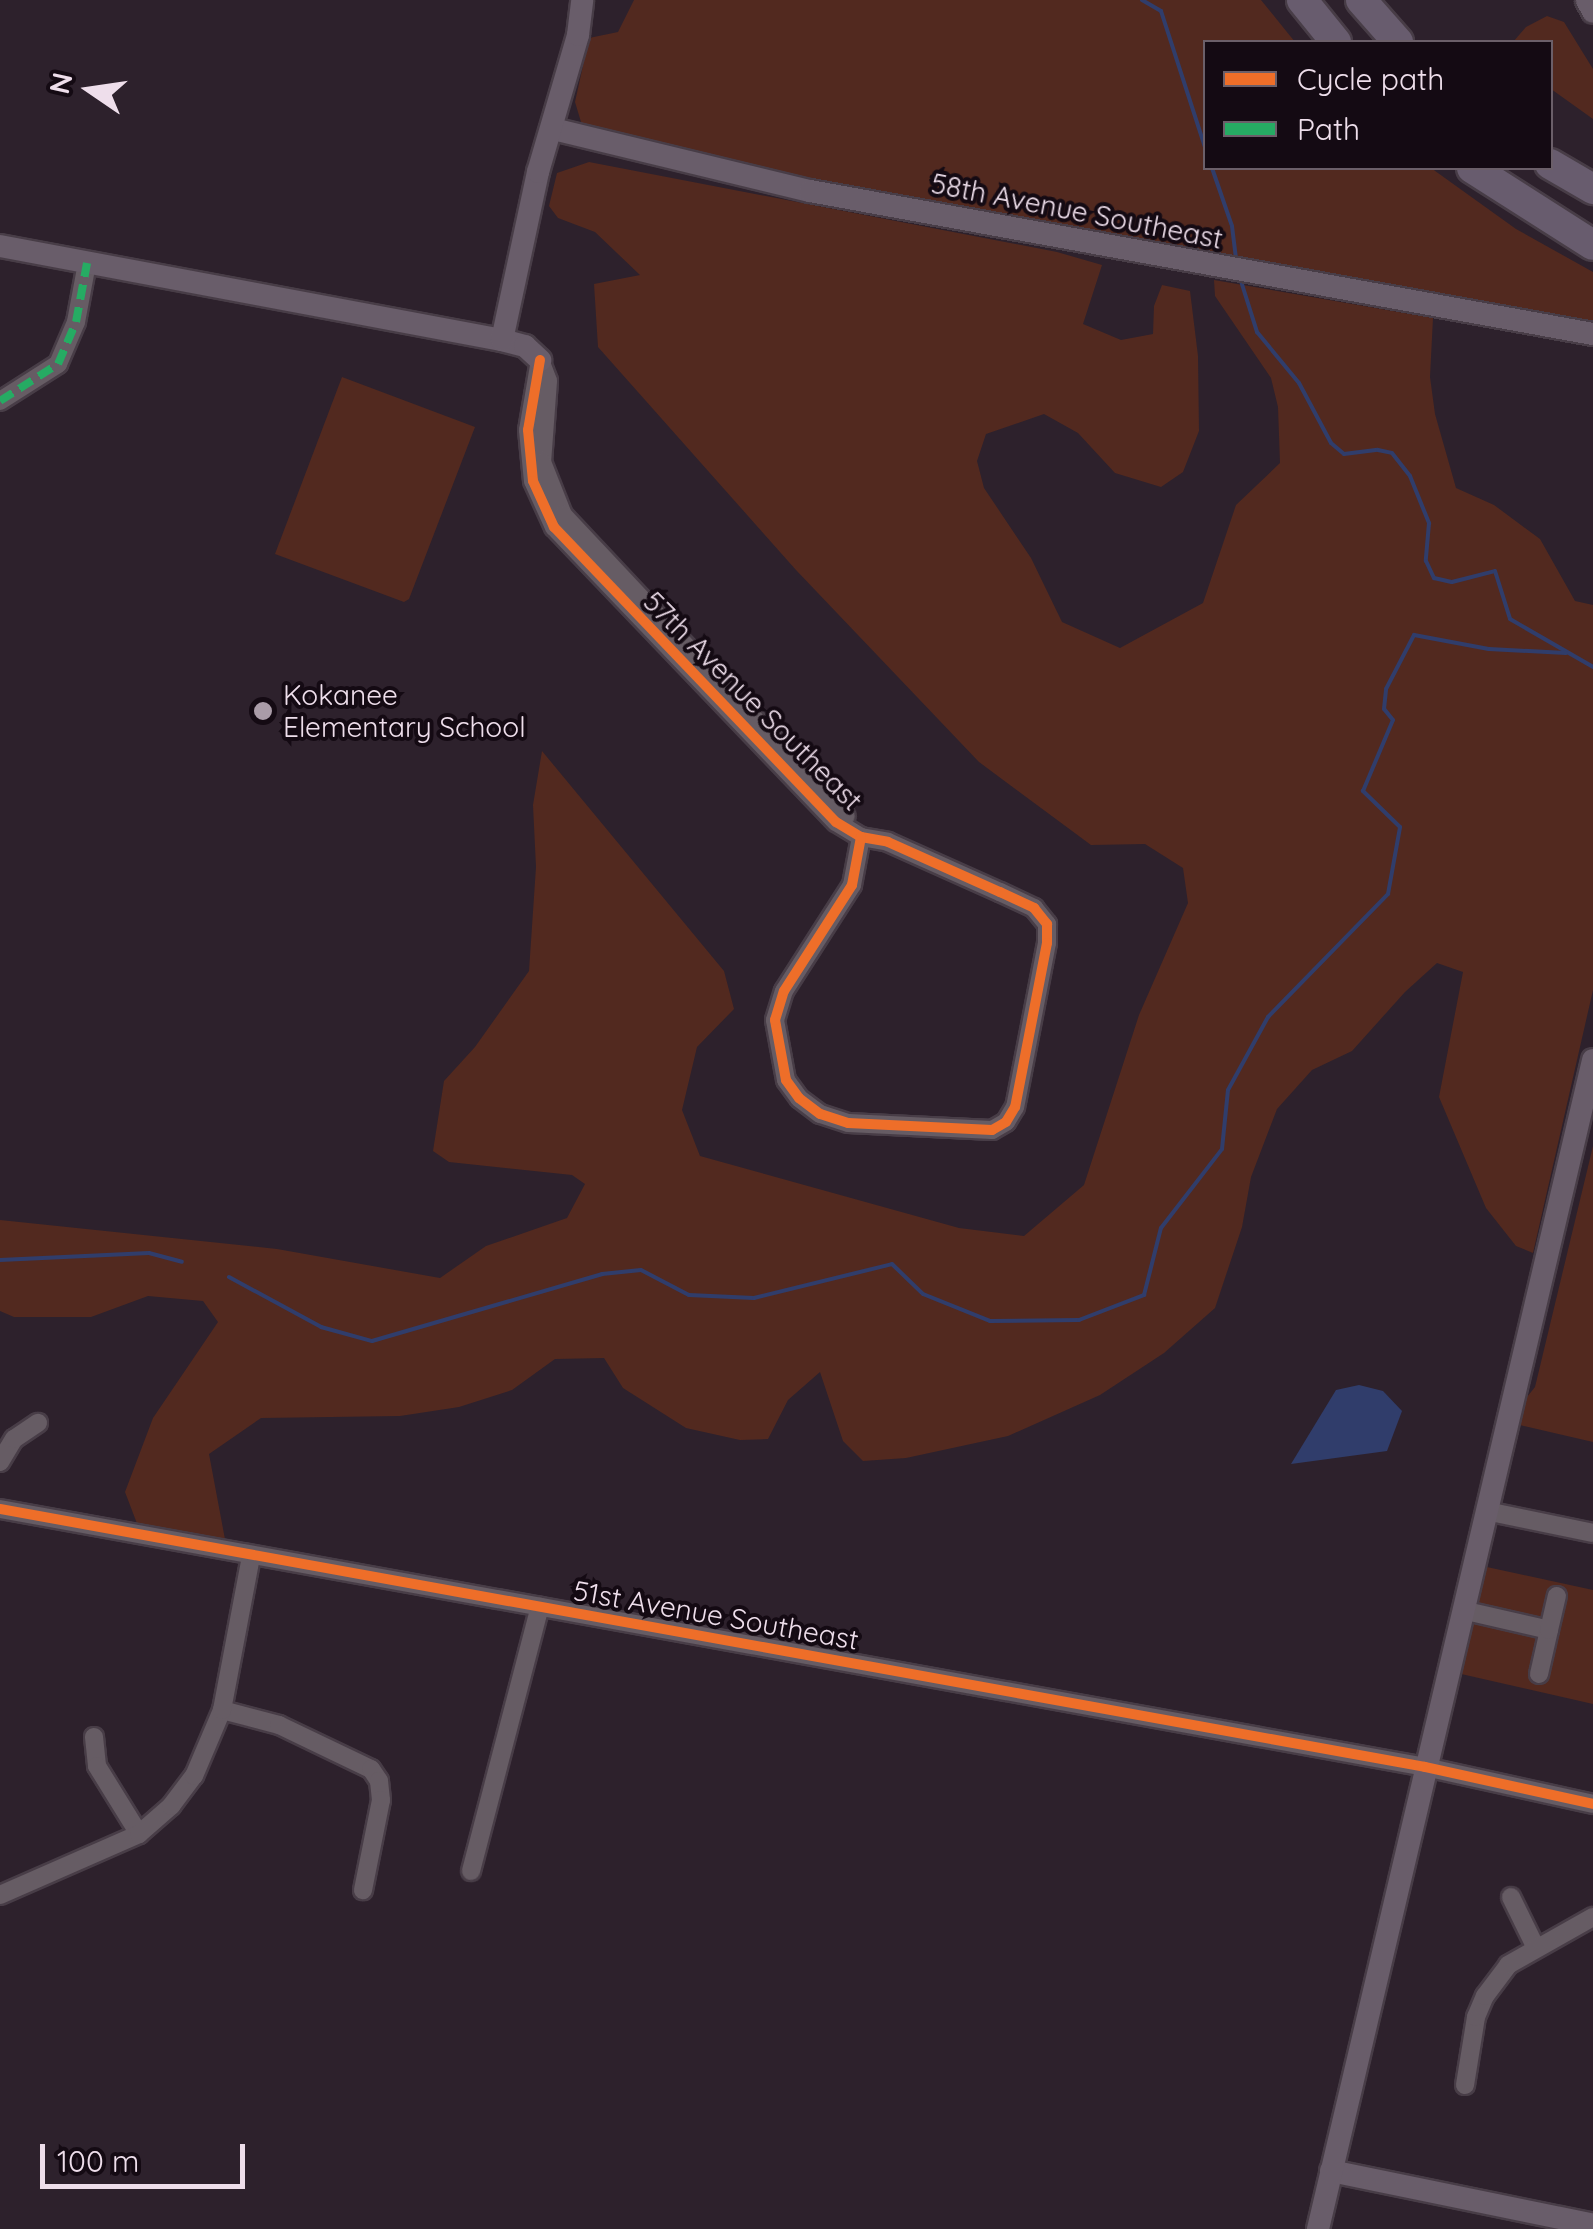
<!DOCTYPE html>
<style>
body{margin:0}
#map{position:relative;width:1593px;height:2229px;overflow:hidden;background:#2d212c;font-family:Quicksand,sans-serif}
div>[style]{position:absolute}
.green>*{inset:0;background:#52291f}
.water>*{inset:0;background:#303d6b}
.stream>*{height:4px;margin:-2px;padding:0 2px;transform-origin:2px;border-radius:2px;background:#303d6b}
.roads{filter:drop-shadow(2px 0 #483d47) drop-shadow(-2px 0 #483d47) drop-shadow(0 2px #483d47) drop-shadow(0 -2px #483d47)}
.street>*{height:18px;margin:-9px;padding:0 9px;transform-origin:9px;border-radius:9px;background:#665c64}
.secondary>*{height:22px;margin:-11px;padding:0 11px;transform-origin:11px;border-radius:11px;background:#695d6a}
.highway>*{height:30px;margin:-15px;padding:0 15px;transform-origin:15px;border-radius:15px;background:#685c6e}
.quiet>*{height:8px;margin-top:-4px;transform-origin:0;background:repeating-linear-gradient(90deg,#26ab63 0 15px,transparent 0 23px)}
.cycleway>*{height:10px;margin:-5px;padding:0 5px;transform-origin:5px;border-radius:5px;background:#ee6e29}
.dots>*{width:28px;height:28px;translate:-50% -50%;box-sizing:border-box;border:5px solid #140a13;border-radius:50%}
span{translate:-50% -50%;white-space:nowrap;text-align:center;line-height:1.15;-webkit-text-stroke:8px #140a13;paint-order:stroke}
.street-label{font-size:28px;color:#eedeeb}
.poi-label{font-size:28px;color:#eedeeb}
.left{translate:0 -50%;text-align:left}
.legend{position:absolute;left:1203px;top:40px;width:350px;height:130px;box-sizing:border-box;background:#140a13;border:2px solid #6b5f69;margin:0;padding:12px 18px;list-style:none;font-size:30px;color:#eedeeb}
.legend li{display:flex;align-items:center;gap:20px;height:50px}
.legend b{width:50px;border:2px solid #6b5f69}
.north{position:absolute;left:40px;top:40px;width:100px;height:100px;-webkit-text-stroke:8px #140a13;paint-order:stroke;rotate:283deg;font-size:28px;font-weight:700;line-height:40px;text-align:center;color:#eedeeb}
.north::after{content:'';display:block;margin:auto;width:35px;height:45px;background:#eedeeb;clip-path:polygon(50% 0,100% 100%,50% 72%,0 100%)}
.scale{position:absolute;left:40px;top:2144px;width:205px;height:45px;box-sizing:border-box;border:5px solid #eedeeb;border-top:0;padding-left:12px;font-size:30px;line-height:35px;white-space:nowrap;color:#eedeeb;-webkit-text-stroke:8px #140a13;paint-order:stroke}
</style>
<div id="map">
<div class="green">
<div style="clip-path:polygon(634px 0,1261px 0,1295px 42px,1206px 42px,1206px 168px,1431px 168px,1516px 229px,1593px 272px,1593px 326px,1207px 262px,600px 138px,581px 122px,575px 102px,589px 38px,618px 32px)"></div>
<div style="clip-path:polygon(1547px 16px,1564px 22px,1593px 69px,1593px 119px,1551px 89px,1550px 42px,1513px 42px,1526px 27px)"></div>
<div style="clip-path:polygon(589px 162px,1057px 252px,1102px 265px,1083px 324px,1121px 340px,1153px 334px,1154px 306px,1162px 285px,1190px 291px,1198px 356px,1199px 431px,1183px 472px,1161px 487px,1115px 473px,1078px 433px,1044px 414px,986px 434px,977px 461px,984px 488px,1031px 558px,1062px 622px,1120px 648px,1203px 603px,1236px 505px,1280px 463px,1278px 407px,1271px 378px,1215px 296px,1214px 280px,1433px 318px,1430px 377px,1435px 414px,1456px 488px,1494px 505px,1540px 539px,1575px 601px,1593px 605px,1593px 990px,1533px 1253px,1516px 1246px,1486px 1208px,1439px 1097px,1463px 972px,1437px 963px,1405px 992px,1352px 1051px,1312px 1070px,1277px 1109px,1251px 1177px,1242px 1227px,1215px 1308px,1164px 1353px,1100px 1395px,1008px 1436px,906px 1458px,863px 1461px,843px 1441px,820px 1372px,788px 1400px,768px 1439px,740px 1440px,686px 1428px,623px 1388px,604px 1358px,555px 1359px,512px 1390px,459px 1407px,400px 1416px,261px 1418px,209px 1454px,227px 1550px,141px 1534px,125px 1492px,153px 1418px,218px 1322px,203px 1301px,148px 1296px,91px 1317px,14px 1317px,0 1311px,0 1220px,277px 1249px,440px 1278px,486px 1246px,567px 1218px,585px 1184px,572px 1175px,449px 1162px,433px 1151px,444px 1081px,475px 1047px,529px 971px,536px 867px,533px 805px,542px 751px,724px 971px,734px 1009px,697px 1047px,682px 1110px,700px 1156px,959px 1228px,1024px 1236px,1084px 1185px,1139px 1015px,1188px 903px,1183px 868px,1145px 844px,1091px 845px,979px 762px,796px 570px,598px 347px,594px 284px,640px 275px,595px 232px,558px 218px,549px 206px,557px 173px)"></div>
<div style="clip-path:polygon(342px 377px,475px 427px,409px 599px,404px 602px,275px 554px)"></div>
<div style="clip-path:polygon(1593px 1146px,1593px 1442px,1507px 1422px,1535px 1387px)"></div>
<div style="clip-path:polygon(1473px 1564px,1593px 1590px,1593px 1704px,1448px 1671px)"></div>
</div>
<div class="water">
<div style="clip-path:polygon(1359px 1385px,1383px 1391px,1402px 1411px,1387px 1451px,1291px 1464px,1336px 1390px)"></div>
</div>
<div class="stream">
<div style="left:1142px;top:0;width:22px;rotate:30deg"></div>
<div style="left:1161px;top:11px;width:146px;rotate:72.1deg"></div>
<div style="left:1212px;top:168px;width:61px;rotate:71deg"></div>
<div style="left:1232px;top:226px;width:33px;rotate:83deg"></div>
<div style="left:1240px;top:278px;width:57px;rotate:72.5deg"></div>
<div style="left:1257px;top:332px;width:66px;rotate:50.5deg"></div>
<div style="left:1299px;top:383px;width:68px;rotate:61.9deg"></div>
<div style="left:1331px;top:443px;width:17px;rotate:40deg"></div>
<div style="left:1344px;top:454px;width:34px;rotate:-7deg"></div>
<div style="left:1378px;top:450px;width:14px;rotate:12deg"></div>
<div style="left:1392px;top:453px;width:29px;rotate:52deg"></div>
<div style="left:1410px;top:476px;width:51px;rotate:68deg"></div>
<div style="left:1429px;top:523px;width:38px;rotate:95deg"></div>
<div style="left:1426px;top:561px;width:19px;rotate:65deg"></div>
<div style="left:1434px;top:578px;width:18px;rotate:13deg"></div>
<div style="left:1452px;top:582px;width:44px;rotate:-14.3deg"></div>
<div style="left:1495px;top:571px;width:50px;rotate:72.6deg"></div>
<div style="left:1510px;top:619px;width:96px;rotate:30deg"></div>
<div style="left:0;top:1260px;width:149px;rotate:-2.7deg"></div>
<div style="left:149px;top:1253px;width:34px;rotate:15deg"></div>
<div style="left:229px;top:1277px;width:105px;rotate:28.5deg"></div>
<div style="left:321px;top:1327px;width:53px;rotate:15.4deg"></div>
<div style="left:372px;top:1341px;width:240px;rotate:-16.2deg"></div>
<div style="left:602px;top:1274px;width:39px;rotate:-6deg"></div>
<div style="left:641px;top:1270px;width:54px;rotate:27.5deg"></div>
<div style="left:689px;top:1295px;width:65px;rotate:2.6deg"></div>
<div style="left:754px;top:1298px;width:142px;rotate:-13.8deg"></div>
<div style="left:892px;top:1264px;width:43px;rotate:44.1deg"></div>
<div style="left:923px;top:1294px;width:72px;rotate:21.9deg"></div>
<div style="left:990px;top:1321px;width:89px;rotate:-0.6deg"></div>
<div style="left:1079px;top:1320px;width:70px;rotate:-21deg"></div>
<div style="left:1144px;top:1295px;width:69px;rotate:-75.8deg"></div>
<div style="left:1161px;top:1228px;width:100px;rotate:-52.3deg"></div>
<div style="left:1222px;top:1149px;width:59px;rotate:-84.2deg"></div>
<div style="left:1228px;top:1090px;width:83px;rotate:-61.3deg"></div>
<div style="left:1268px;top:1017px;width:172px;rotate:-45.7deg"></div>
<div style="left:1388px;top:894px;width:68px;rotate:-79.8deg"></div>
<div style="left:1400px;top:827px;width:52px;rotate:-135.8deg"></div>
<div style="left:1363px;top:791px;width:77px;rotate:-67.1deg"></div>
<div style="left:1393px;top:720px;width:14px;rotate:-129deg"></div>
<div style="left:1384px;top:709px;width:20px;rotate:-84deg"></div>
<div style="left:1386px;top:689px;width:61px;rotate:-62.6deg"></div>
<div style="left:1414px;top:635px;width:76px;rotate:10.6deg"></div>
<div style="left:1489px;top:649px;width:77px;rotate:3deg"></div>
</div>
<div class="roads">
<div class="street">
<div style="left:540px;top:360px;width:71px;rotate:99.7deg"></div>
<div style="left:528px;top:430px;width:51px;rotate:84.4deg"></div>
<div style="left:533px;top:481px;width:51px;rotate:65.5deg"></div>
<div style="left:554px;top:527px;width:408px;rotate:46.3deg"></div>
<div style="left:836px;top:822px;width:29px;rotate:31deg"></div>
<div style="left:861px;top:837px;width:27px;rotate:10deg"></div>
<div style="left:888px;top:842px;width:123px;rotate:24.1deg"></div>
<div style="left:1000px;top:892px;width:38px;rotate:25deg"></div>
<div style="left:1034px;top:908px;width:21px;rotate:51deg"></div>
<div style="left:1047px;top:924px;width:19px;rotate:90deg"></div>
<div style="left:1047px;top:943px;width:167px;rotate:101deg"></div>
<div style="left:1015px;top:1107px;width:17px;rotate:121deg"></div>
<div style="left:1006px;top:1122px;width:16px;rotate:150deg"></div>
<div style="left:992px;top:1130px;width:144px;rotate:-177.2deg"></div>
<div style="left:848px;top:1123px;width:29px;rotate:-162deg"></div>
<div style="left:820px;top:1114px;width:26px;rotate:-143deg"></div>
<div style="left:799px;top:1098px;width:22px;rotate:-126deg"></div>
<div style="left:786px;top:1080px;width:61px;rotate:-100.4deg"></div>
<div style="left:775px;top:1020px;width:30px;rotate:-73deg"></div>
<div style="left:784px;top:991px;width:126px;rotate:-57.3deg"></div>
<div style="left:852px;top:885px;width:49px;rotate:-79.4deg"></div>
<div style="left:540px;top:360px;width:22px;rotate:69deg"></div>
<div style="left:548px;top:381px;width:81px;rotate:94.2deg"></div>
<div style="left:542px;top:462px;width:57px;rotate:68.4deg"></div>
<div style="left:563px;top:515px;width:413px;rotate:46.8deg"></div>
<div style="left:0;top:401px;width:69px;rotate:-32.5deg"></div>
<div style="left:58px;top:364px;width:46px;rotate:-66.8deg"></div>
<div style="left:76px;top:322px;width:60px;rotate:-79.4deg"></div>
<div style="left:0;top:1462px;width:27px;rotate:-59deg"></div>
<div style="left:14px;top:1439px;width:29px;rotate:-34deg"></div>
<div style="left:0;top:1509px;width:1448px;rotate:10.26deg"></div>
<div style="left:1425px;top:1767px;width:172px;rotate:12.4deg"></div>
<div style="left:1486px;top:1511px;width:109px;rotate:11.6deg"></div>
<div style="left:1462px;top:1610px;width:89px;rotate:12.9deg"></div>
<div style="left:1549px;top:1630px;width:45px;rotate:102.8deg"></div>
<div style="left:1549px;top:1630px;width:35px;rotate:-77deg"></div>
<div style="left:222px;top:1710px;width:59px;rotate:14.7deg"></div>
<div style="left:279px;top:1725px;width:102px;rotate:25.6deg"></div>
<div style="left:371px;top:1769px;width:14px;rotate:56deg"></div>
<div style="left:379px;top:1781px;width:19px;rotate:84deg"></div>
<div style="left:381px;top:1800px;width:92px;rotate:101.3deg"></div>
<div style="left:94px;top:1737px;width:29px;rotate:84deg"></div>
<div style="left:97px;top:1766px;width:80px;rotate:58.3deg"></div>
<div style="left:471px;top:1871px;width:273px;rotate:-75.4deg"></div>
<div style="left:0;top:1895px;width:152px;rotate:-23.7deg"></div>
<div style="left:139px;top:1834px;width:43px;rotate:-41.2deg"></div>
<div style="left:171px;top:1806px;width:38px;rotate:-53deg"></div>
<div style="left:194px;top:1776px;width:72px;rotate:-67deg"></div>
<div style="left:222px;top:1710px;width:156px;rotate:-79.3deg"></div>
<div style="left:1511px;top:1897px;width:55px;rotate:63.9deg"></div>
<div style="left:1465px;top:2085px;width:69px;rotate:-80.8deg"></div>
<div style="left:1476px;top:2017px;width:23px;rotate:-67deg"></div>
<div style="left:1485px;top:1996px;width:39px;rotate:-53deg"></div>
<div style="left:1508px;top:1965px;width:98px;rotate:-29.5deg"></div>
</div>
<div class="secondary">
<div style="left:1587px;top:0;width:13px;rotate:63deg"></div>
<div style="left:553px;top:129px;width:264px;rotate:13.6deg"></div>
<div style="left:810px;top:191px;width:796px;rotate:10.35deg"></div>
<div style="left:0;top:246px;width:511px;rotate:10.61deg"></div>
<div style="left:502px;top:340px;width:24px;rotate:15deg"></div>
<div style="left:525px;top:346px;width:21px;rotate:43deg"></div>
<div style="left:502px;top:340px;width:172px;rotate:-77.9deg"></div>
<div style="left:538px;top:172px;width:143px;rotate:-73.7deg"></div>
<div style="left:578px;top:35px;width:35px;rotate:-83deg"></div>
<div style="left:1331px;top:2171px;width:268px;rotate:11.6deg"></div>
<div style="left:1318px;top:2229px;width:1201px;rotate:-76.76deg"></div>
</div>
<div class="highway">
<div style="left:1302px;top:0;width:54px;rotate:51deg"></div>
<div style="left:1361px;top:0;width:56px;rotate:48.6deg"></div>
<div style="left:1550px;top:164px;width:50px;rotate:30.2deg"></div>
<div style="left:1472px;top:168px;width:143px;rotate:32.5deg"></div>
</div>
</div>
<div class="quiet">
<div style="left:0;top:401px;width:69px;rotate:-32.5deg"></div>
<div style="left:58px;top:364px;width:46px;rotate:-66.8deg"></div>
<div style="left:76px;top:322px;width:60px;rotate:-79.4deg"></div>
</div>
<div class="cycleway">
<div style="left:540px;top:360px;width:71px;rotate:99.7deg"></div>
<div style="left:528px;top:430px;width:51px;rotate:84.4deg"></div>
<div style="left:533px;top:481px;width:51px;rotate:65.5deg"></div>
<div style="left:554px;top:527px;width:408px;rotate:46.3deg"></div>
<div style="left:836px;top:822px;width:29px;rotate:31deg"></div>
<div style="left:861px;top:837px;width:27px;rotate:10deg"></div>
<div style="left:888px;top:842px;width:123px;rotate:24.1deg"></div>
<div style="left:1000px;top:892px;width:38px;rotate:25deg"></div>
<div style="left:1034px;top:908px;width:21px;rotate:51deg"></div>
<div style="left:1047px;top:924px;width:19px;rotate:90deg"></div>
<div style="left:1047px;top:943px;width:167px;rotate:101deg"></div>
<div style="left:1015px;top:1107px;width:17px;rotate:121deg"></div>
<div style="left:1006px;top:1122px;width:16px;rotate:150deg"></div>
<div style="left:992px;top:1130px;width:144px;rotate:-177.2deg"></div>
<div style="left:848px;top:1123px;width:29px;rotate:-162deg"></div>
<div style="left:820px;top:1114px;width:26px;rotate:-143deg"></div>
<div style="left:799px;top:1098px;width:22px;rotate:-126deg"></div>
<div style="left:786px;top:1080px;width:61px;rotate:-100.4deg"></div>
<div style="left:775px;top:1020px;width:30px;rotate:-73deg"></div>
<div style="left:784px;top:991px;width:126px;rotate:-57.3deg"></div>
<div style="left:852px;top:885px;width:49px;rotate:-79.4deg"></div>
<div style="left:0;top:1509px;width:1448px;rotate:10.26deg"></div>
<div style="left:1425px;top:1767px;width:172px;rotate:12.4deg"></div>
</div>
<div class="dots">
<div style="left:263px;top:711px;background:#aa9ca8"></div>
</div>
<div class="street-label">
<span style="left:1077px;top:211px;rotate:11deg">58th Avenue Southeast</span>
<span style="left:753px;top:701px;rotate:45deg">57th Avenue Southeast</span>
<span style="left:716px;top:1615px;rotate:10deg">51st Avenue Southeast</span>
</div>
<div class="poi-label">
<span class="left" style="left:283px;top:711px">Kokanee<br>Elementary School</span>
</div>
<ul class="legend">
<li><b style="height:12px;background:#ee6e29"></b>Cycle path</li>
<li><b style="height:12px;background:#26ab63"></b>Path</li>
</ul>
<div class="north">N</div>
<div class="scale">100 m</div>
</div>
